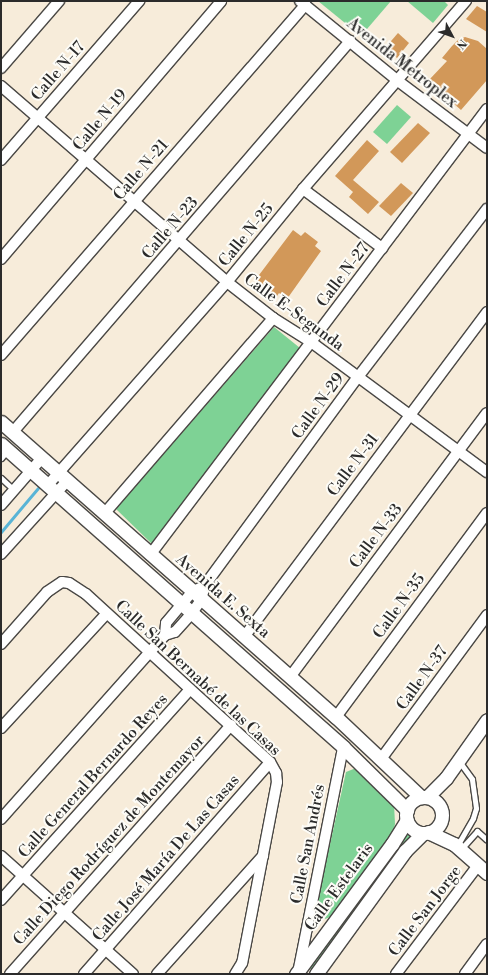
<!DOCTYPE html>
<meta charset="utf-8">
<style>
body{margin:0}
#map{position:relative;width:488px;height:975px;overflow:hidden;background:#f7ecda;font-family:"Libre Bodoni",serif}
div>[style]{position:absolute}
.green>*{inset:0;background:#7ed295}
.stream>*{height:2.5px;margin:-1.25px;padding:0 1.25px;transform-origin:1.25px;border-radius:1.25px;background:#59b4d6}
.building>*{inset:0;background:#d29859}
.roads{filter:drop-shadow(1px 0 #4a4845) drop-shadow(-1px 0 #4a4845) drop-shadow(0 1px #4a4845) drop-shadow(0 -1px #4a4845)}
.service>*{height:5px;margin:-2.5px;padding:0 2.5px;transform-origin:2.5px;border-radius:2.5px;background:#fff}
.minor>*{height:10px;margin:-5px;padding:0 5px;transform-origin:5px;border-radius:5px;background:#fff}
.tertiary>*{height:13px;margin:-6.5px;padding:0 6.5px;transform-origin:6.5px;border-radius:6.5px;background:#fff}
.tertiary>.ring{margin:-6.5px;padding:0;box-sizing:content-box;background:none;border:13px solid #fff;border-radius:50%}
span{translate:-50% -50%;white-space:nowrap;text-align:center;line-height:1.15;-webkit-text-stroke:4px #fdfcf7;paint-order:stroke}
.street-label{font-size:16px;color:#2b2b2b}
.frame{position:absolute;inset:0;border:2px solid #2b2b2b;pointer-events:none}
.north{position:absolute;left:432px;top:16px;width:40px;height:40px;-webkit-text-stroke:3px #fdfcf7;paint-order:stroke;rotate:131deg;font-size:11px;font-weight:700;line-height:16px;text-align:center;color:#2b2b2b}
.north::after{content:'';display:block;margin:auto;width:14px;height:18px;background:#2b2b2b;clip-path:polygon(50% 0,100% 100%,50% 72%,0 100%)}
</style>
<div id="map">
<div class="green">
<div style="clip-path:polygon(318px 1px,391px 1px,361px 36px)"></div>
<div style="clip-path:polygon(407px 1px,444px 1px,448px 5px,433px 23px)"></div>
<div style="clip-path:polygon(397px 105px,411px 117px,387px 144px,373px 132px)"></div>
<div style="clip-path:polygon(274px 327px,300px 348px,152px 544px,116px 509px)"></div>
<div style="clip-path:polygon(356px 768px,394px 804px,395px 824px,393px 833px,330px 917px,325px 919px,319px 917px,315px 911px,346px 772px)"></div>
<div style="clip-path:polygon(408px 830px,413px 835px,312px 970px,306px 964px)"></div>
</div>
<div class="stream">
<div style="left:1px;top:532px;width:57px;rotate:-49.9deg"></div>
</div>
<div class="building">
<div style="clip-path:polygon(477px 6px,487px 12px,487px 32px,466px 19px)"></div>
<div style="clip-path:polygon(398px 33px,409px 43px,397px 58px,385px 48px)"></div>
<div style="clip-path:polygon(465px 37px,478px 41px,487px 49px,487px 80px,461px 110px,428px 81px,447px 61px,442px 58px,452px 46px,458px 40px)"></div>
<div style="clip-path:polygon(418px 123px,430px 133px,402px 163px,390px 152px)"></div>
<div style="clip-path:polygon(367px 140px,379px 151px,353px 180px,379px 202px,368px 214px,349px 197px,353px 192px,335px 176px)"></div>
<div style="clip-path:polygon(401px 183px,413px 193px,391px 216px,379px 206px)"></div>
<div style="clip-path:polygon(293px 230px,301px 236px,305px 232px,318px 242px,315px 246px,321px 251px,287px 299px,279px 293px,275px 299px,261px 289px,264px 285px,256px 279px)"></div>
</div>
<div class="roads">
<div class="service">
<div style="left:1px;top:458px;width:9px;rotate:-49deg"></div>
<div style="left:1px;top:478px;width:18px;rotate:43deg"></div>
<div style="left:457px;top:846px;width:32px;rotate:-60deg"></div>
<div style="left:473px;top:818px;width:10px;rotate:-73deg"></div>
<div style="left:476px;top:808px;width:29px;rotate:-98deg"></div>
<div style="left:472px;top:779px;width:22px;rotate:-126deg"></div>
<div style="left:461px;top:849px;width:24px;rotate:-48deg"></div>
<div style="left:477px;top:831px;width:13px;rotate:42deg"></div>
</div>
<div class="minor">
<div style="left:300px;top:1px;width:127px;rotate:39.2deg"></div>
<div style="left:398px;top:81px;width:111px;rotate:37deg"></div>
<div style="left:1px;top:68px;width:89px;rotate:-49.1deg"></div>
<div style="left:1px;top:86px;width:299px;rotate:40.9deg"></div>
<div style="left:227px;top:282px;width:58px;rotate:38deg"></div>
<div style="left:273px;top:318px;width:45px;rotate:32.3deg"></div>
<div style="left:311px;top:342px;width:219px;rotate:36.5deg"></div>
<div style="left:1px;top:160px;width:211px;rotate:-49deg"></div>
<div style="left:303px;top:189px;width:99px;rotate:36.8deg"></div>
<div style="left:1px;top:259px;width:339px;rotate:-49.5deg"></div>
<div style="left:1px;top:355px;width:464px;rotate:-49deg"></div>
<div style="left:12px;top:433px;width:518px;rotate:-49.23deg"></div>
<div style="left:47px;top:486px;width:272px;rotate:-48.6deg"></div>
<div style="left:227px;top:282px;width:120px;rotate:-50.7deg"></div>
<div style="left:303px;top:189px;width:249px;rotate:-49.1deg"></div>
<div style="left:1px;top:505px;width:61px;rotate:-49deg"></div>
<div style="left:104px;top:514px;width:259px;rotate:-49.2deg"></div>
<div style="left:1px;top:554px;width:98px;rotate:-47.9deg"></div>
<div style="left:150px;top:555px;width:559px;rotate:-52.93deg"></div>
<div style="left:165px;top:635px;width:12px;rotate:-85deg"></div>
<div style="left:166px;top:623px;width:40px;rotate:-50deg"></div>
<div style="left:192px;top:592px;width:9px;rotate:-27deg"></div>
<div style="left:244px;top:637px;width:406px;rotate:-53.2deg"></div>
<div style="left:1px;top:644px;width:69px;rotate:-48.5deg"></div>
<div style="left:47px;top:592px;width:18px;rotate:-34deg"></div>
<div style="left:62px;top:582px;width:7px;rotate:8deg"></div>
<div style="left:69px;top:583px;width:20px;rotate:33deg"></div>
<div style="left:86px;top:594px;width:249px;rotate:42.4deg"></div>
<div style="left:270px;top:762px;width:13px;rotate:61deg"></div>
<div style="left:276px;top:773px;width:9px;rotate:84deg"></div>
<div style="left:277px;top:782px;width:184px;rotate:100.9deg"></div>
<div style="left:242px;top:963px;width:13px;rotate:122deg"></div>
<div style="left:290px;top:677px;width:329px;rotate:-53.3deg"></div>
<div style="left:336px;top:717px;width:254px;rotate:-53.5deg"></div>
<div style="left:1px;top:728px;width:156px;rotate:-47.3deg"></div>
<div style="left:381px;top:759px;width:179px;rotate:-53.6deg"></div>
<div style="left:1px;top:819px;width:246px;rotate:-48.3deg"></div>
<div style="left:165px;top:635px;width:10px;rotate:-17deg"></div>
<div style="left:175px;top:632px;width:24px;rotate:-48deg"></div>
<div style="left:191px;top:614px;width:17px;rotate:-54deg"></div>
<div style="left:201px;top:600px;width:16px;rotate:-75deg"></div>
<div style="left:205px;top:585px;width:258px;rotate:-53.7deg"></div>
<div style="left:358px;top:377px;width:212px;rotate:-52.5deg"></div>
<div style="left:1px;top:856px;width:177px;rotate:41.8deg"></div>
<div style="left:1px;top:900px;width:283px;rotate:-48.1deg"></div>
<div style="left:299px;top:968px;width:225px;rotate:-78.7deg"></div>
<div style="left:10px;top:974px;width:333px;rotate:-48.4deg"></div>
<div style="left:84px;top:974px;width:282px;rotate:-48.7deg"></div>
<div style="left:157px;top:974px;width:159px;rotate:-48.1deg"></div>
<div style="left:396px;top:974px;width:136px;rotate:-53deg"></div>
<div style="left:465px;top:974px;width:37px;rotate:-54deg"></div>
</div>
<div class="tertiary">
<div style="left:1px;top:422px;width:446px;rotate:41.4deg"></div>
<div style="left:336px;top:717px;width:117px;rotate:43.3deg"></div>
<div style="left:1px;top:444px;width:457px;rotate:41.5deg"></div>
<div style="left:343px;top:747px;width:90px;rotate:44.5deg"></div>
<div style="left:427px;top:797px;width:27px;rotate:-45deg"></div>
<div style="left:446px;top:778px;width:71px;rotate:-54.7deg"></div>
<div class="ring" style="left:406px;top:797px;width:23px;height:23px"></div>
<div style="left:428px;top:832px;width:29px;rotate:25deg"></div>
<div style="left:454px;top:844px;width:44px;rotate:41.3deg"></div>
<div style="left:296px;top:974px;width:162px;rotate:-53.6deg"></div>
<div style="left:392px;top:844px;width:28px;rotate:-58deg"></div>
<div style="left:316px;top:974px;width:152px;rotate:-54.1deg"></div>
<div style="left:405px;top:851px;width:25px;rotate:-45deg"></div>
</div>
</div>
<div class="street-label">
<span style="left:402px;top:63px;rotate:38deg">Avenida Metroplex</span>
<span style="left:58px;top:71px;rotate:-49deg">Calle N-17</span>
<span style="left:100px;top:120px;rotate:-50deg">Calle N-19</span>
<span style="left:141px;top:170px;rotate:-49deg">Calle N-21</span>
<span style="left:170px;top:228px;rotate:-49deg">Calle N-23</span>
<span style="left:246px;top:235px;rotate:-51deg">Calle N-25</span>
<span style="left:343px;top:275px;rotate:-53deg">Calle N-27</span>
<span style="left:294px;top:312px;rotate:36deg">Calle E-Segunda</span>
<span style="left:318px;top:406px;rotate:-54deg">Calle N-29</span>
<span style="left:353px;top:465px;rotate:-53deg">Calle N-31</span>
<span style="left:376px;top:536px;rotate:-53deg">Calle N-33</span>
<span style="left:223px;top:596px;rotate:41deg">Avenida E. Sexta</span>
<span style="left:399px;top:606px;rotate:-54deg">Calle N-35</span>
<span style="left:198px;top:678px;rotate:43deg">Calle San Bernabé de las Casas</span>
<span style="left:422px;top:678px;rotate:-54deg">Calle N-37</span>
<span style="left:93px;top:776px;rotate:-48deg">Calle General Bernardo Reyes</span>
<span style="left:109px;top:840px;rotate:-48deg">Calle Diego Rodríguez de Montemayor</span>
<span style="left:308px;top:844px;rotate:-79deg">Calle San Andrés</span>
<span style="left:166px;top:858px;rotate:-49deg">Calle José María De Las Casas</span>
<span style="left:339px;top:887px;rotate:-54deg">Calle Estelaris</span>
<span style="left:425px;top:911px;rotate:-53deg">Calle San Jorge</span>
</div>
<div class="frame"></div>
<div class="north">N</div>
</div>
